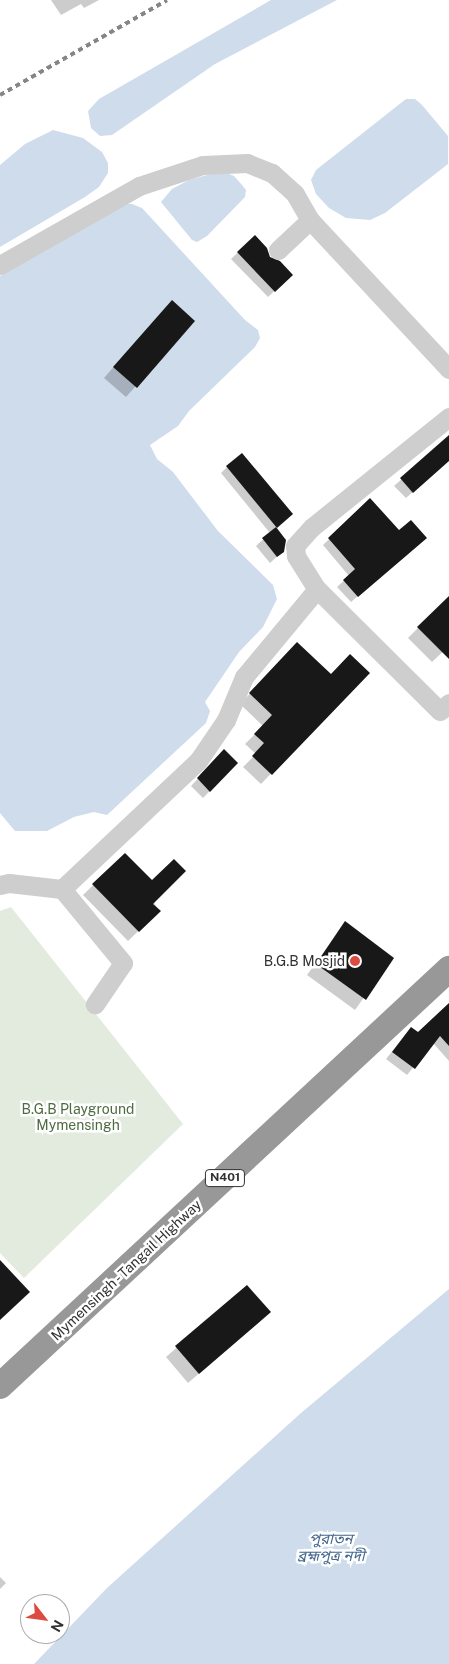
<!DOCTYPE html>
<meta charset="utf-8">
<style>
body{margin:0}
#map{position:relative;width:449px;height:1664px;overflow:hidden;background:#fff;font-family:"Public Sans","Noto Sans Bengali",sans-serif}
div>[style]{position:absolute}
.green>*{inset:0;background:#e3eade}
.water>*{inset:0;background:#cfdceb}
.shadow>*{inset:0;background:#0003}
.building>*{inset:0;background:#181818}
.minor>*{height:19px;margin:-9.5px;padding:0 9.5px;transform-origin:9.5px;border-radius:9.5px;background:#cecece}
.highway>*{height:26px;margin:-13px;padding:0 13px;transform-origin:13px;border-radius:13px;background:#989898}
.rail>*{height:4px;margin-top:-2px;transform-origin:0;background:repeating-linear-gradient(90deg,#868686 0 5px,transparent 0 9px)}
.dots>*{width:14px;height:14px;translate:-50% -50%;box-sizing:border-box;border:2px solid #fff;border-radius:50%}
span{translate:-50% -50%;white-space:nowrap;text-align:center;line-height:1.15;-webkit-text-stroke:5px #fff;paint-order:stroke}
.shield-label span{padding:1px 4px;background:#fff;border:1px solid;border-radius:4px;-webkit-text-stroke-width:0}
.shield-label{font-size:12px;color:#313131;font-weight:700}
.poi-label{font-size:14px;color:#313131}
.right{translate:-100% -50%;text-align:right}
.park-label{font-size:14px;color:#4f6b41}
.street-label{font-size:14px;color:#313131}
.water-label{font-size:15px;color:#43678f;font-style:italic}
.north{position:absolute;left:20px;top:1594px;width:50px;height:50px;box-sizing:border-box;background:#fff;border:1px solid #adadad;border-radius:50%;rotate:120deg;font-size:14px;font-weight:700;line-height:20px;text-align:center;color:#313131}
.north::after{content:'';display:block;margin:auto;width:18px;height:22px;background:#db4b41;clip-path:polygon(50% 0,100% 100%,50% 72%,0 100%)}
</style>
<div id="map">
<div class="green">
<div style="clip-path:polygon(11px 907px,183px 1124px,24px 1278px,0 1253px,0 911px)"></div>
</div>
<div class="water">
<div style="clip-path:polygon(271px 0,337px 0,215px 64px,112px 135px,100px 136px,91px 128px,88px 111px,99px 99px)"></div>
<div style="clip-path:polygon(406px 99px,415px 99px,422px 105px,448px 136px,448px 164px,385px 213px,370px 220px,346px 218px,329px 208px,316px 194px,311px 180px,316px 170px)"></div>
<div style="clip-path:polygon(53px 130px,83px 138px,102px 152px,108px 163px,108px 173px,99px 187px,85px 197px,0 247px,0 165px,25px 144px)"></div>
<div style="clip-path:polygon(222px 171px,234px 176px,242px 185px,246px 190px,245px 197px,207px 236px,197px 242px,192px 240px,161px 202px,172px 189px,189px 180px)"></div>
<div style="clip-path:polygon(121px 204px,132px 204px,142px 208px,245px 320px,258px 330px,260px 338px,255px 347px,189px 411px,178px 426px,150px 445px,157px 459px,173px 472px,218px 531px,273px 585px,277px 599px,263px 627px,239px 652px,205px 702px,210px 711px,206px 723px,107px 815px,94px 812px,74px 817px,47px 831px,15px 831px,0 813px,0 276px)"></div>
<div style="clip-path:polygon(449px 1289px,449px 1664px,34px 1664px,107px 1588px,301px 1413px)"></div>
</div>
<div class="shadow">
<div style="clip-path:polygon(51px 0,99px 0,84px 8px,81px 4px,61px 15px)"></div>
<div style="clip-path:polygon(255px 236px,268px 258px,291px 275px,268px 297px,231px 259px)"></div>
<div style="clip-path:polygon(162px 312px,194px 321px,126px 397px,104px 378px)"></div>
<div style="clip-path:polygon(449px 437px,449px 460px,406px 498px,394px 486px)"></div>
<div style="clip-path:polygon(227px 467px,285px 520px,275px 528px,283px 551px,270px 563px,256px 546px,270px 533px,221px 473px)"></div>
<div style="clip-path:polygon(370px 500px,399px 532px,418px 544px,351px 602px,337px 587px,349px 576px,323px 545px)"></div>
<div style="clip-path:polygon(449px 597px,449px 646px,432px 662px,408px 638px)"></div>
<div style="clip-path:polygon(297px 644px,331px 676px,368px 673px,261px 784px,243px 767px,256px 754px,245px 744px,263px 726px,240px 704px)"></div>
<div style="clip-path:polygon(224px 751px,237px 763px,203px 798px,191px 786px)"></div>
<div style="clip-path:polygon(125px 854px,159px 911px,128px 941px,83px 895px)"></div>
<div style="clip-path:polygon(345px 923px,392px 958px,355px 1010px,307px 975px)"></div>
<div style="clip-path:polygon(449px 1017px,449px 1061px,433px 1043px,407px 1075px,386px 1059px,411px 1028px,418px 1034px)"></div>
<div style="clip-path:polygon(247px 1286px,259px 1322px,188px 1383px,166px 1357px)"></div>
<div style="clip-path:polygon(0 1577px,6px 1583px,0 1589px)"></div>
</div>
<div class="building">
<div style="clip-path:polygon(255px 235px,267px 248px,270px 257px,280px 261px,293px 275px,275px 292px,237px 252px)"></div>
<div style="clip-path:polygon(172px 300px,195px 321px,137px 388px,113px 367px)"></div>
<div style="clip-path:polygon(449px 435px,449px 461px,413px 493px,400px 478px)"></div>
<div style="clip-path:polygon(242px 453px,293px 514px,277px 528px,226px 466px)"></div>
<div style="clip-path:polygon(370px 498px,399px 530px,411px 520px,427px 538px,358px 597px,343px 580px,355px 569px,328px 538px)"></div>
<div style="clip-path:polygon(276px 527px,286px 540px,284px 552px,277px 557px,262px 538px)"></div>
<div style="clip-path:polygon(449px 596px,449px 659px,417px 627px)"></div>
<div style="clip-path:polygon(297px 642px,331px 674px,350px 654px,370px 673px,272px 775px,252px 756px,264px 743px,254px 734px,272px 715px,249px 693px)"></div>
<div style="clip-path:polygon(224px 749px,238px 763px,210px 792px,197px 778px)"></div>
<div style="clip-path:polygon(125px 853px,152px 880px,174px 859px,186px 871px,153px 904px,161px 911px,139px 932px,92px 884px)"></div>
<div style="clip-path:polygon(345px 921px,394px 958px,366px 1000px,316px 964px)"></div>
<div style="clip-path:polygon(449px 1003px,449px 1046px,440px 1036px,415px 1069px,392px 1052px,411px 1027px,418px 1032px)"></div>
<div style="clip-path:polygon(0 1260px,30px 1292px,0 1320px)"></div>
<div style="clip-path:polygon(247px 1285px,271px 1312px,199px 1374px,175px 1346px)"></div>
</div>
<div class="minor">
<div style="left:278px;top:250px;width:44px;rotate:-43.2deg"></div>
<div style="left:0;top:265px;width:160px;rotate:-29.6deg"></div>
<div style="left:139px;top:186px;width:67px;rotate:-18.2deg"></div>
<div style="left:203px;top:165px;width:44px;rotate:-2.6deg"></div>
<div style="left:247px;top:163px;width:27px;rotate:22deg"></div>
<div style="left:272px;top:173px;width:31px;rotate:42deg"></div>
<div style="left:295px;top:194px;width:30px;rotate:60deg"></div>
<div style="left:310px;top:220px;width:204px;rotate:47deg"></div>
<div style="left:449px;top:417px;width:176px;rotate:141.2deg"></div>
<div style="left:312px;top:527px;width:25px;rotate:132deg"></div>
<div style="left:295px;top:546px;width:10px;rotate:84deg"></div>
<div style="left:296px;top:556px;width:39px;rotate:58deg"></div>
<div style="left:317px;top:589px;width:173px;rotate:44.8deg"></div>
<div style="left:440px;top:711px;width:12px;rotate:-42deg"></div>
<div style="left:0;top:885px;width:9px;rotate:-13deg"></div>
<div style="left:9px;top:883px;width:53px;rotate:6.5deg"></div>
<div style="left:62px;top:889px;width:187px;rotate:-43.3deg"></div>
<div style="left:198px;top:761px;width:50px;rotate:-55.7deg"></div>
<div style="left:226px;top:720px;width:47px;rotate:-67.3deg"></div>
<div style="left:244px;top:677px;width:114px;rotate:-50.3deg"></div>
<div style="left:62px;top:889px;width:96px;rotate:50.5deg"></div>
<div style="left:123px;top:963px;width:50px;rotate:124.3deg"></div>
</div>
<div class="highway">
<div style="left:0;top:1386px;width:613px;rotate:-42.88deg"></div>
</div>
<div class="rail">
<div style="left:0;top:95px;width:192px;rotate:-29.6deg"></div>
</div>
<div class="dots">
<div style="left:355px;top:961px;background:#db4b41"></div>
</div>
<div class="shield-label">
<span style="left:225px;top:1178px">N401</span>
</div>
<div class="poi-label">
<span class="right" style="left:345px;top:961px">B.G.B Mosjid</span>
</div>
<div class="park-label">
<span style="left:78px;top:1117px">B.G.B Playground<br>Mymensingh</span>
</div>
<div class="street-label">
<span style="left:126px;top:1270px;rotate:-43deg">Mymensingh - Tangail Highway</span>
</div>
<div class="water-label">
<span style="left:331px;top:1547px">পুরাতন<br>ব্রহ্মপুত্র নদী</span>
</div>
<div class="north">N</div>
</div>
